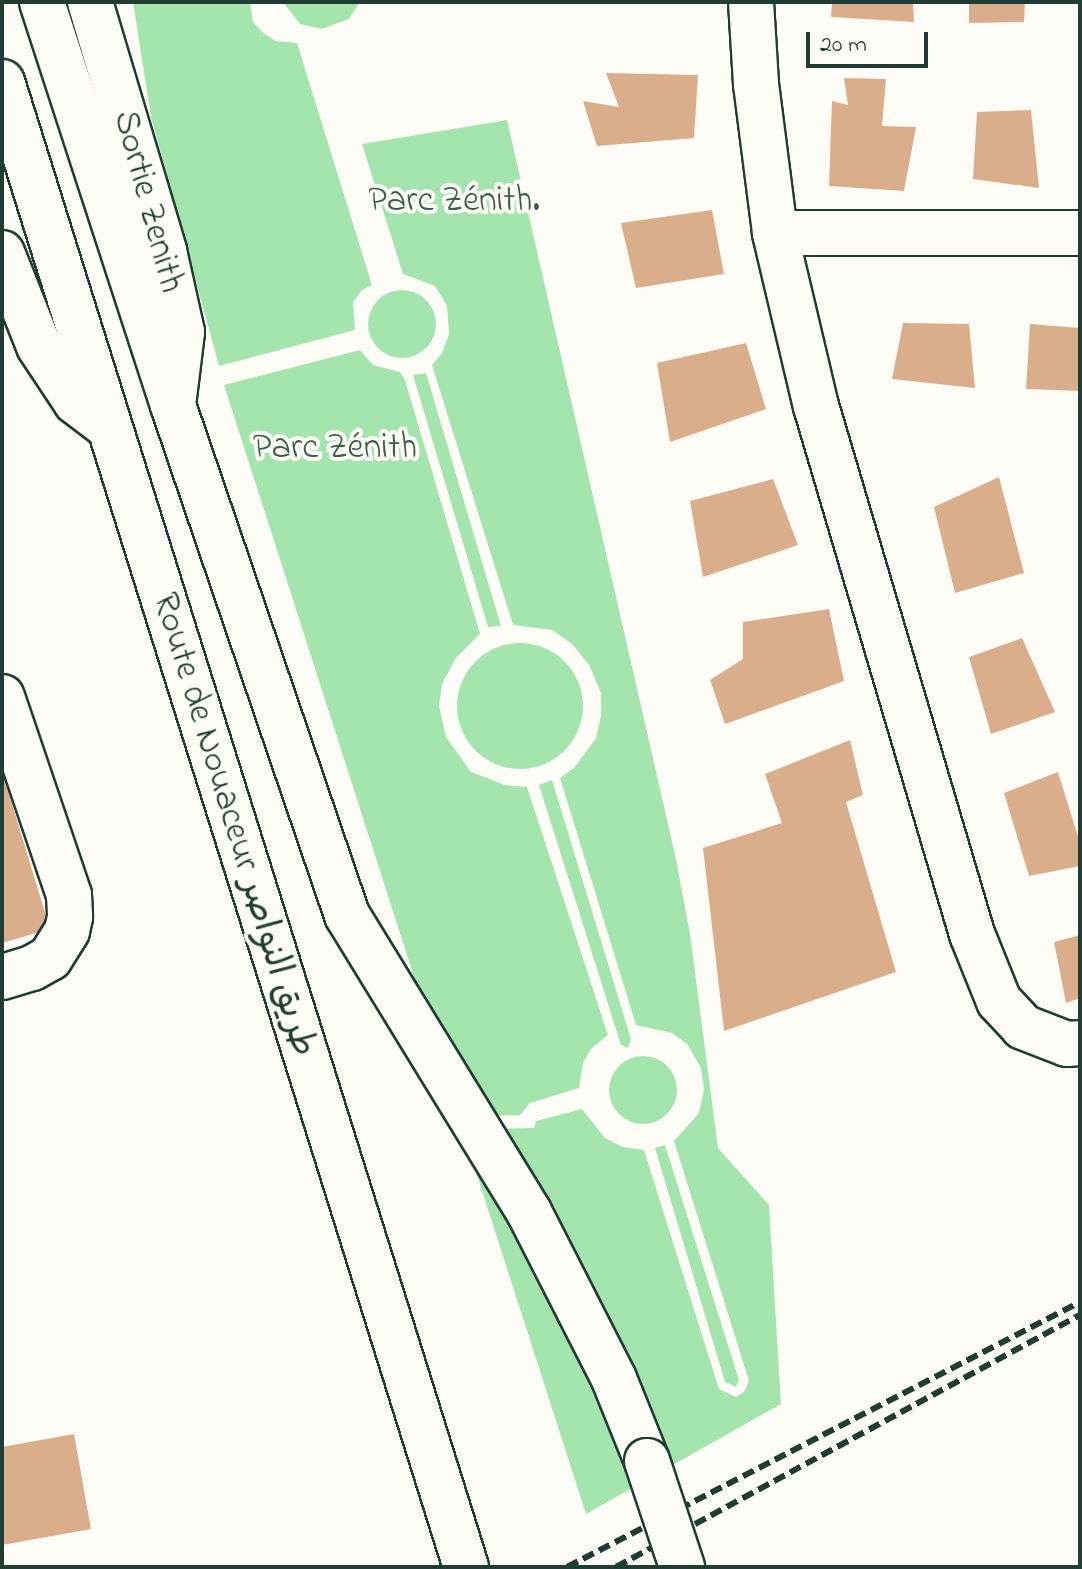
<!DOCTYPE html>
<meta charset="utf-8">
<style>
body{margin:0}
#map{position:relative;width:1082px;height:1569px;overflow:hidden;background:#fdfcf7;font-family:"Indie Flower","Playpen Sans Arabic",sans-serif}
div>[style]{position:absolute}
.green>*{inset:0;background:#a4e4ad}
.round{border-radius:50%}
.building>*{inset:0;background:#daad8b}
.roads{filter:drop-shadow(2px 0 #1f3d34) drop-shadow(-2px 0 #1f3d34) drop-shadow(0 2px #1f3d34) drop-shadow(0 -2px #1f3d34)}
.minor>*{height:44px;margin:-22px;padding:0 22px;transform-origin:22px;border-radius:22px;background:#fdfcf7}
.major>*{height:44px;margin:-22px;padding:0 22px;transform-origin:22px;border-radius:22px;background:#fdfcf7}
.highway>*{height:44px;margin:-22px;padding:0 22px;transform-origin:22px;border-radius:22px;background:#fdfcf7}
.rail>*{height:6px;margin-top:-3px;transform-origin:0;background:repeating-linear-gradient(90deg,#1f3d34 0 12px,transparent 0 18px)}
.bridges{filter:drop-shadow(2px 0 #1f3d34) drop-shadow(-2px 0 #1f3d34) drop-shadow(0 2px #1f3d34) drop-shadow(0 -2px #1f3d34)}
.highway-bridge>*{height:44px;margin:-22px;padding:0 22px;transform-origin:22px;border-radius:22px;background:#fdfcf7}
span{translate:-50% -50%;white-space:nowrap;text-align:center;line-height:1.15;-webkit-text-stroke:8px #fdfcf7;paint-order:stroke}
.street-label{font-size:36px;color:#1f3d34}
.park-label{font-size:36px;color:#3a5e4c}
.frame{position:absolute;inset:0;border:4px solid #1f3d34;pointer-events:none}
.scale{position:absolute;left:806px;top:32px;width:122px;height:36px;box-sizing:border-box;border:4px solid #1f3d34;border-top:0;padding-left:10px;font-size:24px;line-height:28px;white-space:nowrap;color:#1f3d34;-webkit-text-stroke:6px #fdfcf7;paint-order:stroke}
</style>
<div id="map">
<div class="green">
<div style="clip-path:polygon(133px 2px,250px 2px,253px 22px,263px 33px,276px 41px,297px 43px,372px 285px,362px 290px,353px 302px,355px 330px,219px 366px,151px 117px)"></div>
<div style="clip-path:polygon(283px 2px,360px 2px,349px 19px,322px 29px,300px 24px)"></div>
<div style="clip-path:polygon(507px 120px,676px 859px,690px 934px,718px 1148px,769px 1205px,781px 1404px,586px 1514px,465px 1138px,474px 1129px,534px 1128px,536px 1121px,582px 1109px,605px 1138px,623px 1147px,644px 1150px,719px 1389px,736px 1397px,744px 1392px,749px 1381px,674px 1141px,699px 1113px,704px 1089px,701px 1068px,687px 1044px,672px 1033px,636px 1025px,560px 778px,574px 768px,596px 738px,601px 716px,601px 693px,589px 665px,572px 644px,552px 630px,513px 625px,432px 365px,442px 353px,449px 334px,447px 306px,435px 286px,403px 274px,362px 144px)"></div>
<div class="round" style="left:368px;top:290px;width:68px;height:68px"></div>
<div style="clip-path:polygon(360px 350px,373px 365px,400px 372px,405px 380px,480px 634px,456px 658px,442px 684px,439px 706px,446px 737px,471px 772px,505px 785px,527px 787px,608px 1035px,591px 1049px,583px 1063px,579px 1088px,530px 1103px,520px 1115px,459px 1117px,224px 385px)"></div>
<div style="clip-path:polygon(426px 373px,501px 626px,488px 627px,413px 375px)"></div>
<div class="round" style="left:457px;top:643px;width:126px;height:126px"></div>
<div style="clip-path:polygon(552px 780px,631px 1039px,628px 1048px,621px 1045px,539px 785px)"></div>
<div class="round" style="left:609px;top:1056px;width:68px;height:68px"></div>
<div style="clip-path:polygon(665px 1145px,739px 1380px,736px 1387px,725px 1382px,655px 1148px)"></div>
</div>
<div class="building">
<div style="clip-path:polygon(832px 2px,913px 2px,914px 22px,831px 17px)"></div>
<div style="clip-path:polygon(969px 2px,1025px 2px,1024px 22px,969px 23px)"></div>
<div style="clip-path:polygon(606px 73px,698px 75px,694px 138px,597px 146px,583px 101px,619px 107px)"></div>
<div style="clip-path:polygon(844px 78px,886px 79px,882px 126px,916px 127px,904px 191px,829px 186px,832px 101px,848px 105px)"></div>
<div style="clip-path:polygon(1031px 110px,1039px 188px,973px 179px,977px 112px)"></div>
<div style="clip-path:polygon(712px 210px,724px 274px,636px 288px,621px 223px)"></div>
<div style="clip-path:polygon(903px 323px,969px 324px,975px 388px,892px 379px)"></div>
<div style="clip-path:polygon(1030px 324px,1080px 328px,1080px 391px,1026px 389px)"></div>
<div style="clip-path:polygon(746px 343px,766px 409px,670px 442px,657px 363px)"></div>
<div style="clip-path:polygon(999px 477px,1024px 573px,955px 593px,934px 507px)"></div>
<div style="clip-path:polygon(773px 479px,798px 545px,703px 577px,690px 501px)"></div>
<div style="clip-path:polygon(829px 609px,844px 681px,725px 724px,710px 680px,743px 659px,743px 622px)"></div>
<div style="clip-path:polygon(1022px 638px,1055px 712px,991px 734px,969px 657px)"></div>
<div style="clip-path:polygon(850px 740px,863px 795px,846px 802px,896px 972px,724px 1031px,703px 848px,782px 823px,765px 774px)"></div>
<div style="clip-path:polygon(2px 771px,50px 929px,2px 943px)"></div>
<div style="clip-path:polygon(1058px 772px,1080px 843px,1080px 866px,1029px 876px,1004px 793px)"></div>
<div style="clip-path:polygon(1080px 935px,1080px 998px,1066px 1003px,1054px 942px)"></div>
<div style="clip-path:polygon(74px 1434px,91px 1529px,2px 1545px,2px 1447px)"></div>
</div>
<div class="roads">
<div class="minor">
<div style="left:751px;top:2px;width:82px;rotate:86.5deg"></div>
<div style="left:756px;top:84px;width:150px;rotate:82.7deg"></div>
<div style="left:775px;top:233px;width:178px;rotate:76.7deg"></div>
<div style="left:816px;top:406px;width:551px;rotate:73.54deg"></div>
<div style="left:972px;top:934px;width:72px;rotate:68.1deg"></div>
<div style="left:999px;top:1001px;width:35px;rotate:47deg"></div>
<div style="left:1023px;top:1027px;width:47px;rotate:21.1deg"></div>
<div style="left:1067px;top:1044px;width:13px;rotate:-4deg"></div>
<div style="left:775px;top:233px;width:305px"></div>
<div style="left:2px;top:697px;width:209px;rotate:71.3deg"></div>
<div style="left:69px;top:895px;width:22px;rotate:87deg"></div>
<div style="left:70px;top:917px;width:14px;rotate:102deg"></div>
<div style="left:67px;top:931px;width:32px;rotate:122deg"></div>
<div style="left:50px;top:958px;width:21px;rotate:151deg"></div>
<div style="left:32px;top:968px;width:31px;rotate:163deg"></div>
</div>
<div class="major">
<div style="left:90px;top:2px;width:260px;rotate:73.4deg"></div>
<div style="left:164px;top:251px;width:83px;rotate:77.5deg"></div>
<div style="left:182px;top:332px;width:74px;rotate:97deg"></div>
<div style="left:2px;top:253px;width:100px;rotate:68.3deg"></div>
<div style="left:39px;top:346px;width:67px;rotate:56.5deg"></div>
<div style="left:76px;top:402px;width:40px;rotate:37deg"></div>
</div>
<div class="highway">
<div style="left:42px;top:2px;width:424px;rotate:72deg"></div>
<div style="left:173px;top:405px;width:539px;rotate:71.16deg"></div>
<div style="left:347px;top:915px;width:348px;rotate:58.5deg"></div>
<div style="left:529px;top:1212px;width:187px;rotate:63deg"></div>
<div style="left:614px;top:1379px;width:88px;rotate:68.1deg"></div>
<div style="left:2px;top:82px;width:1556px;rotate:72.65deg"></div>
</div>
</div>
<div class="rail">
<div style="left:567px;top:1567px;width:577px;rotate:-27.32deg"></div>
<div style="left:616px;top:1567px;width:528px;rotate:-28.51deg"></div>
</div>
<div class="bridges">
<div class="highway-bridge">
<div style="left:647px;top:1461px;width:112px;rotate:71.7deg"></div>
</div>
</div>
<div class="street-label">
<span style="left:147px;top:202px;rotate:75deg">Sortie Zenith</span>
<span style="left:233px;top:825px;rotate:73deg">Route de Nouaceur طريق النواصر</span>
</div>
<div class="park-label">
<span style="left:454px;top:202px">Parc Zénith.</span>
<span style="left:335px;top:449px">Parc Zénith</span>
</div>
<div class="frame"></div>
<div class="scale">20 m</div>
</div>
